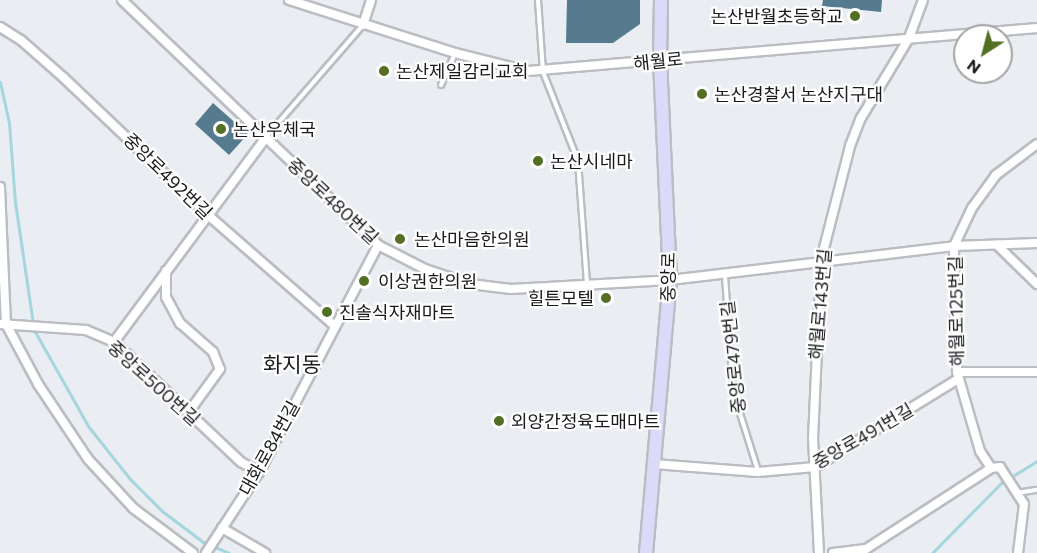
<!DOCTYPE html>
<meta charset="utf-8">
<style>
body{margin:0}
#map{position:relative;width:1037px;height:553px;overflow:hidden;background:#eaedf2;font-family:Commissioner,"Noto Sans KR",sans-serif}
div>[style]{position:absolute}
.stream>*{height:3px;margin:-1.5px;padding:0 1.5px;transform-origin:1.5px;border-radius:1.5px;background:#a5d6dd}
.building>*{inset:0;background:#567b8f}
.roads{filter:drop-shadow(2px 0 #babdc2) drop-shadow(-2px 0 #babdc2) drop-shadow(0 2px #babdc2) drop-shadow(0 -2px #babdc2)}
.lane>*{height:4px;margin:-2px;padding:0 2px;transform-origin:2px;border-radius:2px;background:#fff}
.street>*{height:8px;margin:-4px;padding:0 4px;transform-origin:4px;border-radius:4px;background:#fff}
.secondary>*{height:12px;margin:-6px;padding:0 6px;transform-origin:6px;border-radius:6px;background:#dddaf9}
.dots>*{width:16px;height:16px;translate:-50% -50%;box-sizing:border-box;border:3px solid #fff;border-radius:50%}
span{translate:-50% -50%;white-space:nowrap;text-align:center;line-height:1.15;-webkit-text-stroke:4.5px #fff;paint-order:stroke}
.poi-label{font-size:18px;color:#1a1b1d}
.right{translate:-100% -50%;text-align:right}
.left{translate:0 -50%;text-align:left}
.street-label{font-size:18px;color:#1a1b1d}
.quarter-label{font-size:21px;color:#1a1b1d}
.north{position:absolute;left:953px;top:24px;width:60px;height:60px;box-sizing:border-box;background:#fff;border:2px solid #a3a4a5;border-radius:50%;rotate:216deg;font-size:16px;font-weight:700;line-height:24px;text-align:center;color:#1a1b1d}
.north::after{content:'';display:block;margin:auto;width:21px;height:27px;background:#526f24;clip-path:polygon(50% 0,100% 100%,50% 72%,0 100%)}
</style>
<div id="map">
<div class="stream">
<div style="left:0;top:82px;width:42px;rotate:77.6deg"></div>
<div style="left:9px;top:123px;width:79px;rotate:85.7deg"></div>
<div style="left:15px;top:202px;width:129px;rotate:81.6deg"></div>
<div style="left:34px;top:330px;width:110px;rotate:60.6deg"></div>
<div style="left:88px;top:426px;width:68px;rotate:51.6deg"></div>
<div style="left:130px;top:479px;width:45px;rotate:45deg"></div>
<div style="left:162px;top:511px;width:51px;rotate:37.1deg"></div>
<div style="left:203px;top:542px;width:28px;rotate:23deg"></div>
<div style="left:932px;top:553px;width:98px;rotate:-45.4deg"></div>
<div style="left:1001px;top:483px;width:42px;rotate:-31.4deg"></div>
</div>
<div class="building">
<div style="clip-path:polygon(567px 0,640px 0,640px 24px,613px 43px,566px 43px)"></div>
<div style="clip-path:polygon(823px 0,882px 0,881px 12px,822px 6px)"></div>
<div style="clip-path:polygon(213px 103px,248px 134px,229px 155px,195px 124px)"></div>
</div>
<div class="roads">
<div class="lane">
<div style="left:538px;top:0;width:72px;rotate:86deg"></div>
<div style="left:543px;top:72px;width:96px;rotate:68.5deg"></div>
<div style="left:578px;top:161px;width:122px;rotate:85.8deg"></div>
<div style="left:441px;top:85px;width:34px;rotate:-66deg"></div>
<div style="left:266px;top:137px;width:148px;rotate:-49.1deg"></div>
<div style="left:725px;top:276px;width:115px;rotate:86deg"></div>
<div style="left:733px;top:391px;width:84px;rotate:72.6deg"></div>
<div style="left:1017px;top:493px;width:20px;rotate:-9deg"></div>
</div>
<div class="street">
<div style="left:122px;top:0;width:354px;rotate:43.7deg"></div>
<div style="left:378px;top:245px;width:53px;rotate:27.1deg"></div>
<div style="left:425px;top:269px;width:47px;rotate:18.4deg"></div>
<div style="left:470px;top:284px;width:41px;rotate:7deg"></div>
<div style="left:511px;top:289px;width:159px;rotate:-3.2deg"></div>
<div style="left:670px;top:280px;width:286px;rotate:-6.8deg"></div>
<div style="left:954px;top:246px;width:83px;rotate:-2.1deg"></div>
<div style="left:289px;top:0;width:174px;rotate:17.7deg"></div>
<div style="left:455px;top:53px;width:75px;rotate:13.9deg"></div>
<div style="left:528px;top:71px;width:511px;rotate:-4.83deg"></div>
<div style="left:363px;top:25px;width:26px;rotate:-72deg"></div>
<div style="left:0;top:27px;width:26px;rotate:32deg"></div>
<div style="left:22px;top:41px;width:56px;rotate:41.4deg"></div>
<div style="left:64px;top:78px;width:199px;rotate:43.6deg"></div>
<div style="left:208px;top:215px;width:169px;rotate:41.2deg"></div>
<div style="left:0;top:187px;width:137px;rotate:87.5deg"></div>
<div style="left:6px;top:324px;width:68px;rotate:61.9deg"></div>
<div style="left:38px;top:384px;width:90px;rotate:56.3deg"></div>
<div style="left:88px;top:459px;width:67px;rotate:47.4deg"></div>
<div style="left:133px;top:508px;width:75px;rotate:36.9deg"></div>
<div style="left:997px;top:245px;width:56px;rotate:44.3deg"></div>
<div style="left:166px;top:271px;width:26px;rotate:90deg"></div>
<div style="left:166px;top:297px;width:30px;rotate:62deg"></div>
<div style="left:180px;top:323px;width:44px;rotate:41.3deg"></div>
<div style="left:213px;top:352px;width:18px;rotate:68deg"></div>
<div style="left:220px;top:369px;width:54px;rotate:126deg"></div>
<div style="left:0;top:324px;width:86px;rotate:4deg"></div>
<div style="left:86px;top:330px;width:30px;rotate:23deg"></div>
<div style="left:114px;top:342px;width:175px;rotate:43.4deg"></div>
<div style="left:241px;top:462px;width:21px;rotate:29deg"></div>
<div style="left:114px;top:342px;width:255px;rotate:-53.4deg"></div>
<div style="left:957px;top:372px;width:80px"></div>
<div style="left:654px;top:464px;width:104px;rotate:4.4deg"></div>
<div style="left:758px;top:472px;width:57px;rotate:-5deg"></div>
<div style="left:815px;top:467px;width:168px;rotate:-31.6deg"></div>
<div style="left:222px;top:528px;width:50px;rotate:30.2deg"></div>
<div style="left:206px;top:553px;width:97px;rotate:-56.8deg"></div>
<div style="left:259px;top:472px;width:256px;rotate:-62.3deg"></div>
<div style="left:819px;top:553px;width:114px;rotate:-93deg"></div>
<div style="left:813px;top:439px;width:179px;rotate:-87.4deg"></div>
<div style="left:821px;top:260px;width:118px;rotate:-75.7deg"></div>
<div style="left:850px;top:146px;width:30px;rotate:-69deg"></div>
<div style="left:861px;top:118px;width:93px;rotate:-59deg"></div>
<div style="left:909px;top:38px;width:40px;rotate:-69.8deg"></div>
<div style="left:833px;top:553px;width:33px;rotate:-7deg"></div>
<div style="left:866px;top:549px;width:149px;rotate:-32.9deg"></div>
<div style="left:1018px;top:553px;width:49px;rotate:-83deg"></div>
<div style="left:1024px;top:504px;width:44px;rotate:-123deg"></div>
<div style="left:1000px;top:467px;width:9px;rotate:174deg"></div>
<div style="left:991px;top:468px;width:20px;rotate:-123deg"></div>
<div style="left:980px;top:451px;width:82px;rotate:-106.2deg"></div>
<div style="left:957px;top:372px;width:126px;rotate:-91.4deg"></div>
<div style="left:954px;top:246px;width:42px;rotate:-64.7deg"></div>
<div style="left:972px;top:208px;width:41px;rotate:-54deg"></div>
<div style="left:996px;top:175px;width:51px;rotate:-37.1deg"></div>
</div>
<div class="secondary">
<div style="left:646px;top:553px;width:274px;rotate:-85deg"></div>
<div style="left:670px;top:280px;width:218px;rotate:-92.6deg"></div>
<div style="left:660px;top:62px;width:62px;rotate:-89.1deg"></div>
</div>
</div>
<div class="dots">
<div style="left:855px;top:16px;background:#526f24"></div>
<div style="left:384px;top:71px;background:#526f24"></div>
<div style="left:702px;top:94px;background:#526f24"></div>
<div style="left:221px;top:129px;background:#526f24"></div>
<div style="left:538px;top:161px;background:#526f24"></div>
<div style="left:400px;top:239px;background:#526f24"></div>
<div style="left:364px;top:281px;background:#526f24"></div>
<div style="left:606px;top:298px;background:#526f24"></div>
<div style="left:327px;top:312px;background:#526f24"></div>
<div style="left:499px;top:421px;background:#526f24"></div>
</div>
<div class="poi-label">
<span class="right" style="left:843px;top:16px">논산반월초등학교</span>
<span class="left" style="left:396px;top:71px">논산제일감리교회</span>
<span class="left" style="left:714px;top:94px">논산경찰서 논산지구대</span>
<span class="left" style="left:233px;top:129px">논산우체국</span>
<span class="left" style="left:550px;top:161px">논산시네마</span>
<span class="left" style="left:414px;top:239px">논산마음한의원</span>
<span class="left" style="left:378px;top:281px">이상권한의원</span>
<span class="right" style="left:594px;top:298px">힐튼모텔</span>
<span class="left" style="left:339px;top:312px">진솔식자재마트</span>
<span class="left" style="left:511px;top:421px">외양간정육도매마트</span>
</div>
<div class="street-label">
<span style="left:658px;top:61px;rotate:-6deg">해월로</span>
<span style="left:168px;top:176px;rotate:44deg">중앙로492번길</span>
<span style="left:333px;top:201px;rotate:43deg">중앙로480번길</span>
<span style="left:668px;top:277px;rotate:-89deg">중앙로</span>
<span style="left:820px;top:304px;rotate:-85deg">해월로143번길</span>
<span style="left:956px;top:311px;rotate:-91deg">해월로125번길</span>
<span style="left:733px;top:357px;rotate:-96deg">중앙로479번길</span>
<span style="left:154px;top:383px;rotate:42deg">중앙로500번길</span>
<span style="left:863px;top:436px;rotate:-30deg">중앙로491번길</span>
<span style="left:269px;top:448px;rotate:-61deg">대화로84번길</span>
</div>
<div class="quarter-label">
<span style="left:292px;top:364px">화지동</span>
</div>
<div class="north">N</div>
</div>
